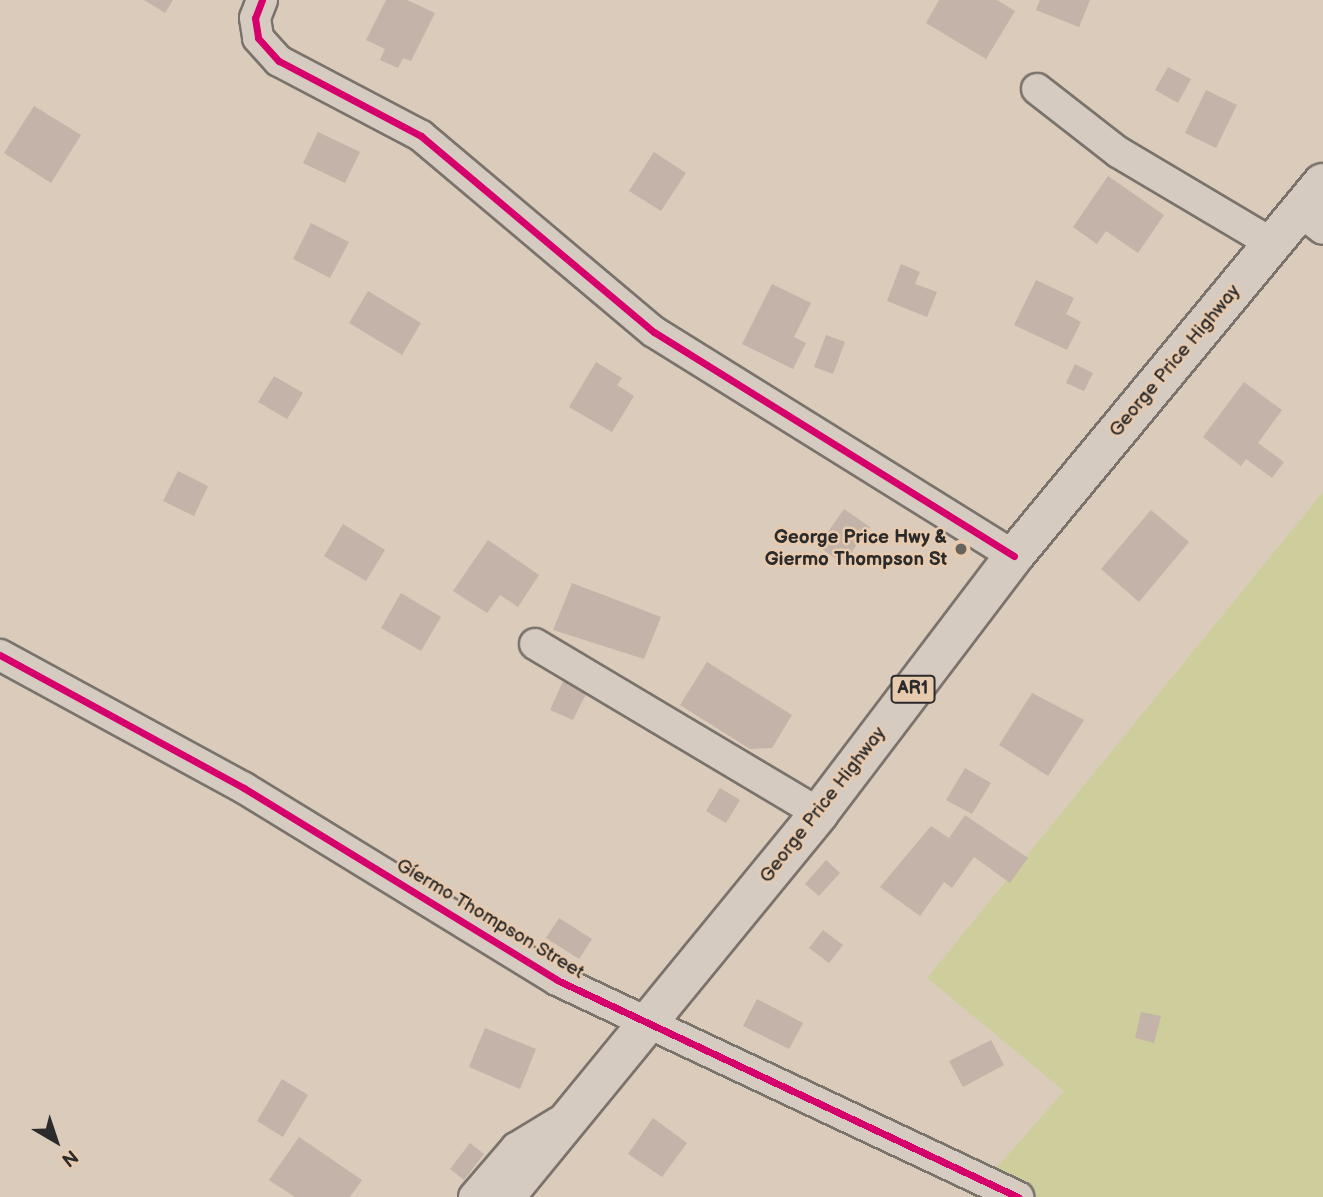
<!DOCTYPE html>
<meta charset="utf-8">
<style>
body{margin:0}
#map{position:relative;width:1323px;height:1197px;overflow:hidden;background:#dbcbbb;font-family:"Balsamiq Sans",sans-serif}
div>[style]{position:absolute}
.green>*{inset:0;background:#cece9d}
.building>*{inset:0;background:#c3b3a8}
.roads{filter:drop-shadow(2px 0 #7a736c) drop-shadow(-2px 0 #7a736c) drop-shadow(0 2px #7a736c) drop-shadow(0 -2px #7a736c)}
.minor>*{height:30px;margin:-15px;padding:0 15px;transform-origin:15px;border-radius:15px;background:#d6cbc0}
.highway>*{height:38px;margin:-19px;padding:0 19px;transform-origin:19px;border-radius:19px;background:#d6cbc0}
.cycleway>*{height:7px;margin:-3.5px;padding:0 3.5px;transform-origin:3.5px;border-radius:3.5px;background:#d6006c}
.dots>*{width:19px;height:19px;translate:-50% -50%;box-sizing:border-box;border:4px solid #e8caae;border-radius:50%}
span{translate:-50% -50%;white-space:nowrap;text-align:center;line-height:1.15;-webkit-text-stroke:5px #e8caae;paint-order:stroke}
.shield-label span{padding:2px 5px;background:#e8caae;border:2px solid;border-radius:5px;-webkit-text-stroke-width:0}
.shield-label{font-size:18px;color:#2b2b2b;font-weight:700}
.street-label{font-size:19px;color:#2b2b2b}
.poi-label{font-size:19px;color:#2b2b2b;font-weight:700}
.right{translate:-100% -50%;text-align:right}
.north{position:absolute;left:21px;top:1106px;width:70px;height:70px;-webkit-text-stroke:5px #e8caae;paint-order:stroke;rotate:141deg;font-size:19px;font-weight:700;line-height:28px;text-align:center;color:#2b2b2b}
.north::after{content:'';display:block;margin:auto;width:24px;height:32px;background:#2b2b2b;clip-path:polygon(50% 0,100% 100%,50% 72%,0 100%)}
</style>
<div id="map">
<div class="green">
<div style="clip-path:polygon(1323px 492px,1323px 1197px,971px 1197px,1064px 1091px,927px 978px)"></div>
</div>
<div class="building">
<div style="clip-path:polygon(144px 0,173px 0,165px 13px)"></div>
<div style="clip-path:polygon(386px 0,407px 0,435px 13px,411px 61px,403px 58px,398px 68px,380px 60px,385px 49px,366px 40px)"></div>
<div style="clip-path:polygon(939px 0,997px 0,1015px 11px,986px 59px,926px 23px)"></div>
<div style="clip-path:polygon(1040px 0,1090px 0,1079px 27px,1036px 10px)"></div>
<div style="clip-path:polygon(1168px 67px,1191px 79px,1178px 103px,1155px 90px)"></div>
<div style="clip-path:polygon(1206px 90px,1237px 105px,1216px 148px,1185px 133px)"></div>
<div style="clip-path:polygon(34px 106px,81px 135px,51px 183px,4px 153px)"></div>
<div style="clip-path:polygon(318px 132px,360px 152px,345px 183px,303px 163px)"></div>
<div style="clip-path:polygon(654px 152px,686px 173px,661px 211px,629px 191px)"></div>
<div style="clip-path:polygon(1108px 176px,1164px 215px,1138px 253px,1106px 231px,1097px 244px,1073px 227px)"></div>
<div style="clip-path:polygon(311px 223px,349px 242px,330px 278px,293px 259px)"></div>
<div style="clip-path:polygon(901px 264px,920px 272px,915px 284px,937px 292px,927px 317px,887px 301px)"></div>
<div style="clip-path:polygon(1036px 280px,1074px 298px,1066px 314px,1081px 322px,1067px 350px,1014px 325px)"></div>
<div style="clip-path:polygon(772px 284px,811px 303px,794px 337px,806px 343px,793px 369px,742px 344px)"></div>
<div style="clip-path:polygon(368px 291px,421px 323px,402px 355px,349px 323px)"></div>
<div style="clip-path:polygon(826px 335px,845px 342px,833px 374px,814px 367px)"></div>
<div style="clip-path:polygon(596px 362px,622px 378px,617px 385px,634px 396px,612px 432px,569px 407px)"></div>
<div style="clip-path:polygon(1075px 364px,1093px 373px,1084px 391px,1066px 383px)"></div>
<div style="clip-path:polygon(274px 376px,303px 393px,287px 419px,258px 402px)"></div>
<div style="clip-path:polygon(1244px 382px,1282px 410px,1258px 443px,1284px 462px,1272px 478px,1246px 459px,1241px 466px,1203px 437px)"></div>
<div style="clip-path:polygon(178px 471px,208px 486px,194px 516px,163px 501px)"></div>
<div style="clip-path:polygon(844px 509px,870px 527px,843px 564px,818px 546px)"></div>
<div style="clip-path:polygon(1151px 510px,1189px 542px,1139px 602px,1101px 569px)"></div>
<div style="clip-path:polygon(343px 524px,385px 550px,366px 581px,324px 556px)"></div>
<div style="clip-path:polygon(488px 540px,539px 575px,518px 607px,500px 595px,487px 613px,453px 591px)"></div>
<div style="clip-path:polygon(572px 583px,661px 617px,644px 659px,553px 630px)"></div>
<div style="clip-path:polygon(401px 593px,441px 617px,421px 651px,381px 628px)"></div>
<div style="clip-path:polygon(707px 662px,792px 715px,772px 748px,750px 749px,680px 705px)"></div>
<div style="clip-path:polygon(565px 677px,589px 688px,573px 720px,550px 710px)"></div>
<div style="clip-path:polygon(1032px 693px,1084px 720px,1048px 776px,999px 745px)"></div>
<div style="clip-path:polygon(965px 768px,991px 783px,972px 814px,946px 800px)"></div>
<div style="clip-path:polygon(720px 788px,740px 800px,726px 823px,706px 811px)"></div>
<div style="clip-path:polygon(965px 815px,1028px 858px,1010px 883px,974px 857px,952px 888px,944px 882px,920px 916px,880px 887px,931px 826px,949px 838px)"></div>
<div style="clip-path:polygon(826px 860px,840px 873px,819px 896px,805px 884px)"></div>
<div style="clip-path:polygon(559px 918px,592px 939px,579px 959px,546px 938px)"></div>
<div style="clip-path:polygon(823px 930px,843px 945px,829px 963px,809px 948px)"></div>
<div style="clip-path:polygon(757px 999px,803px 1023px,789px 1049px,743px 1026px)"></div>
<div style="clip-path:polygon(1141px 1012px,1161px 1016px,1154px 1043px,1135px 1038px)"></div>
<div style="clip-path:polygon(485px 1028px,536px 1049px,520px 1089px,469px 1067px)"></div>
<div style="clip-path:polygon(991px 1040px,1004px 1065px,963px 1087px,949px 1061px)"></div>
<div style="clip-path:polygon(282px 1079px,308px 1095px,283px 1137px,257px 1121px)"></div>
<div style="clip-path:polygon(653px 1118px,687px 1143px,662px 1177px,628px 1154px)"></div>
<div style="clip-path:polygon(299px 1137px,362px 1180px,350px 1197px,295px 1197px,269px 1180px)"></div>
<div style="clip-path:polygon(470px 1143px,484px 1154px,464px 1180px,450px 1169px)"></div>
</div>
<div class="roads">
<div class="minor">
<div style="left:262px;top:0;width:19px;rotate:111deg"></div>
<div style="left:255px;top:18px;width:20px;rotate:81deg"></div>
<div style="left:258px;top:38px;width:31px;rotate:48deg"></div>
<div style="left:279px;top:61px;width:161px;rotate:27.8deg"></div>
<div style="left:421px;top:136px;width:304px;rotate:40.1deg"></div>
<div style="left:654px;top:332px;width:424px;rotate:31.9deg"></div>
<div style="left:1037px;top:89px;width:103px;rotate:37.9deg"></div>
<div style="left:1118px;top:152px;width:180px;rotate:30.7deg"></div>
<div style="left:1300px;top:211px;width:29px;rotate:38deg"></div>
<div style="left:535px;top:644px;width:330px;rotate:30.8deg"></div>
<div style="left:0;top:655px;width:278px;rotate:28.6deg"></div>
<div style="left:244px;top:788px;width:367px;rotate:31.5deg"></div>
<div style="left:557px;top:980px;width:510px;rotate:25.21deg"></div>
<div style="left:474px;top:1197px;width:65px;rotate:-49.4deg"></div>
<div style="left:516px;top:1148px;width:50px;rotate:-31.2deg"></div>
</div>
<div class="highway">
<div style="left:505px;top:1197px;width:496px;rotate:-50.7deg"></div>
<div style="left:819px;top:813px;width:323px;rotate:-52.8deg"></div>
<div style="left:1014px;top:556px;width:484px;rotate:-50.4deg"></div>
</div>
</div>
<div class="cycleway">
<div style="left:262px;top:0;width:19px;rotate:111deg"></div>
<div style="left:255px;top:18px;width:20px;rotate:81deg"></div>
<div style="left:258px;top:38px;width:31px;rotate:48deg"></div>
<div style="left:279px;top:61px;width:161px;rotate:27.8deg"></div>
<div style="left:421px;top:136px;width:304px;rotate:40.1deg"></div>
<div style="left:654px;top:332px;width:424px;rotate:31.9deg"></div>
<div style="left:0;top:655px;width:278px;rotate:28.6deg"></div>
<div style="left:244px;top:788px;width:367px;rotate:31.5deg"></div>
<div style="left:557px;top:980px;width:510px;rotate:25.21deg"></div>
</div>
<div class="dots">
<div style="left:961px;top:549px;background:#69635d"></div>
</div>
<div class="shield-label">
<span style="left:913px;top:689px">AR1</span>
</div>
<div class="street-label">
<span style="left:1175px;top:361px;rotate:-50deg">George Price Highway</span>
<span style="left:823px;top:805px;rotate:-52deg">George Price Highway</span>
<span style="left:490px;top:919px;rotate:31deg">Gíermo Thompson Street</span>
</div>
<div class="poi-label">
<span class="right" style="left:947px;top:549px">George Price Hwy &amp;<br>Giermo Thompson St</span>
</div>
<div class="north">N</div>
</div>
